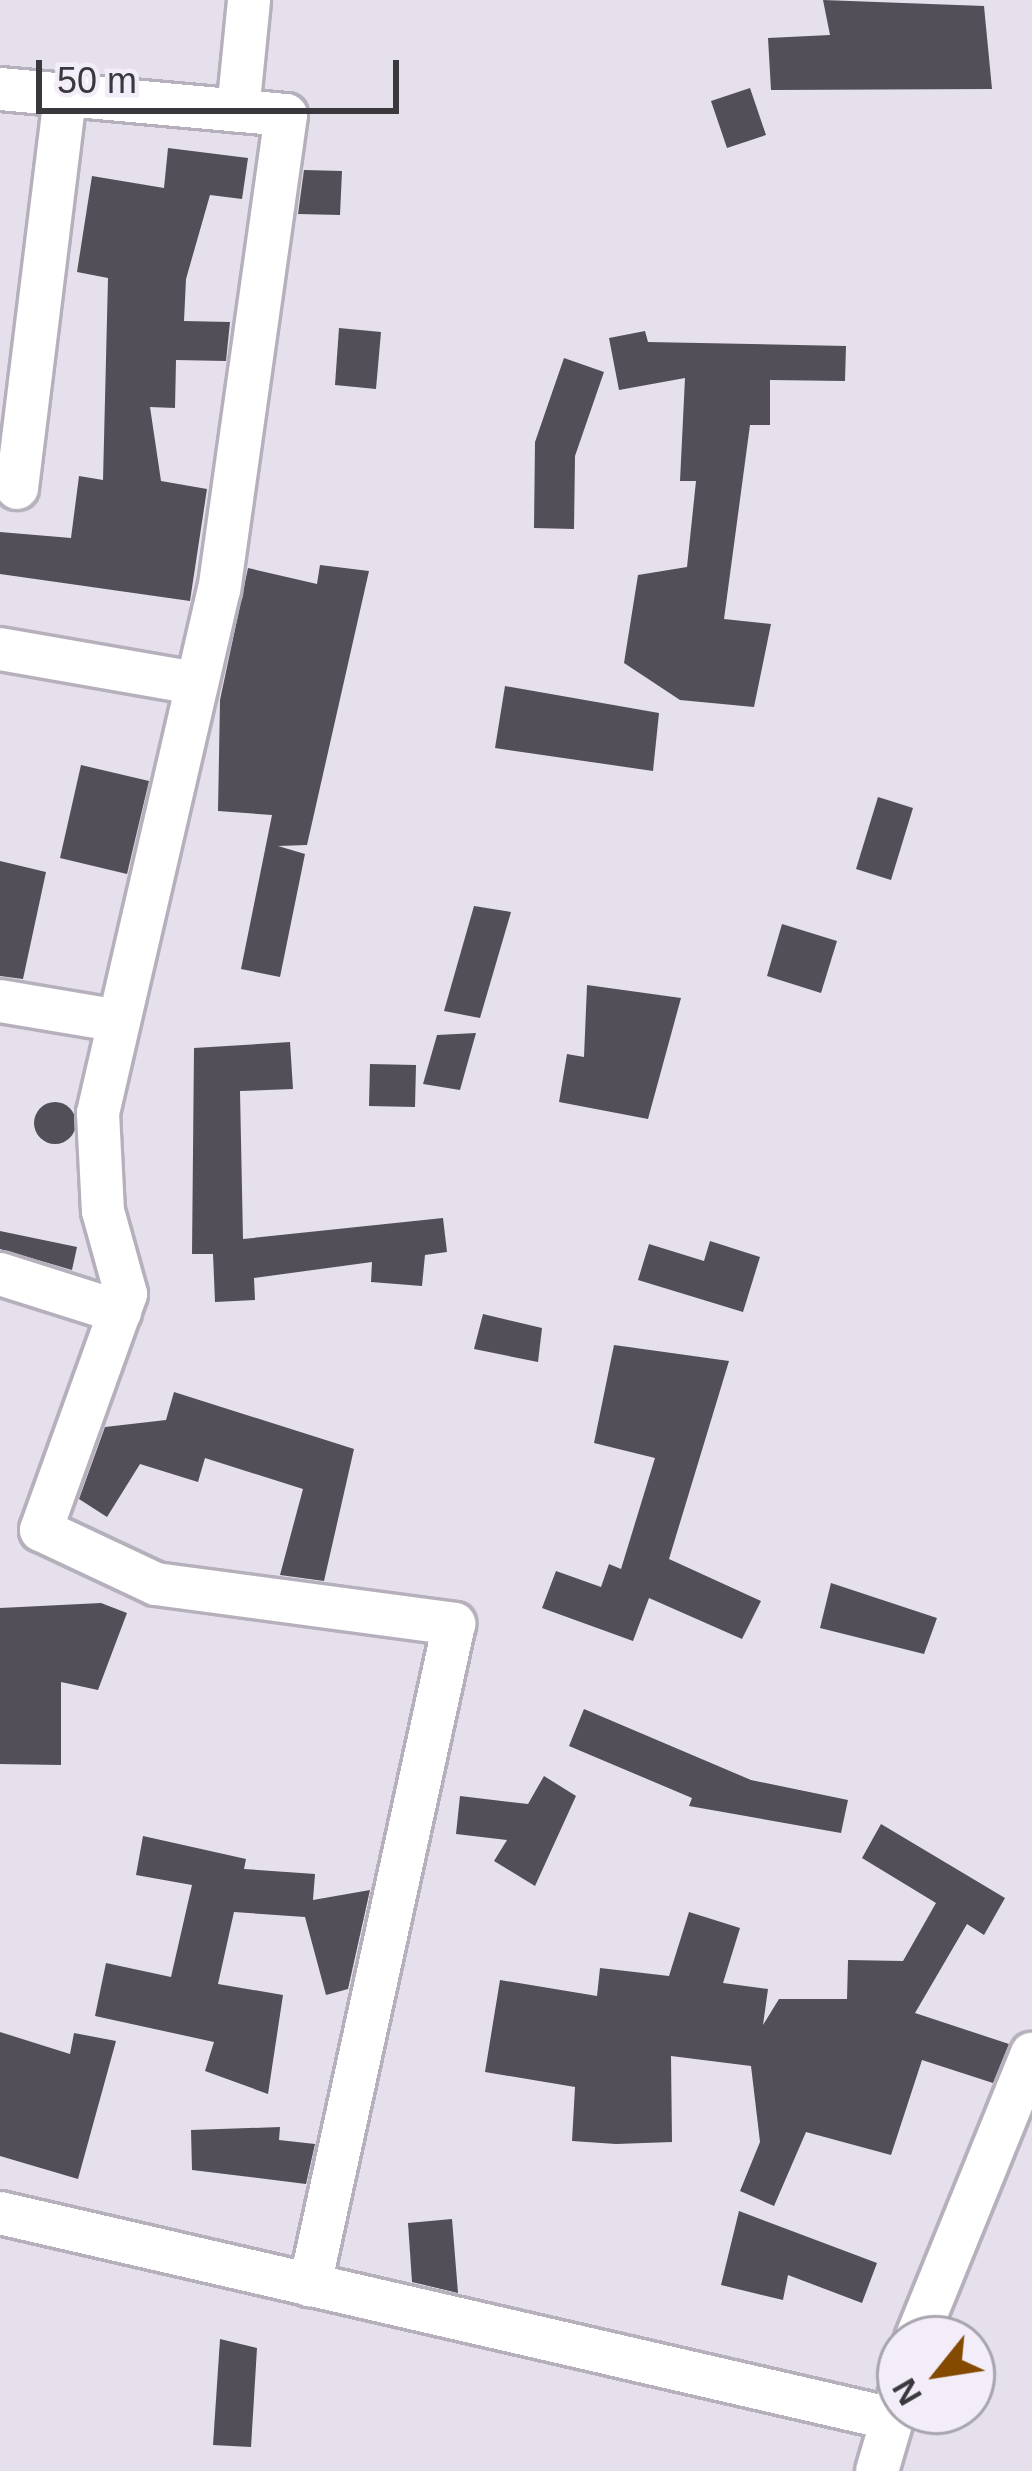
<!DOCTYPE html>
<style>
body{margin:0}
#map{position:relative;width:1032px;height:2471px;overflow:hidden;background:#e5e0ec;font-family:Arial,sans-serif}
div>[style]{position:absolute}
.building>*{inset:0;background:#534f58}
.round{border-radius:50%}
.roads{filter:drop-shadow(3px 0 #b6b0bc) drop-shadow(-3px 0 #b6b0bc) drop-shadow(0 3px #b6b0bc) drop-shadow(0 -3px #b6b0bc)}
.street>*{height:42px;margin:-21px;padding:0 21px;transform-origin:21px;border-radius:21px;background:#fff}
span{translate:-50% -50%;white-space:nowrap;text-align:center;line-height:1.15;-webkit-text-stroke:12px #f3edf9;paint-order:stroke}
.north{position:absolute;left:876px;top:2315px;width:120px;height:120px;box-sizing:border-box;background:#f3edf9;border:3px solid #a9a5ae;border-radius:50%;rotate:240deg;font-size:33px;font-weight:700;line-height:48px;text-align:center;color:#3a383d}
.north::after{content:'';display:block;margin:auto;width:42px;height:54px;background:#844a00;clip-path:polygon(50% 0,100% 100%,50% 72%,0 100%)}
.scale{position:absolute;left:36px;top:60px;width:363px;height:54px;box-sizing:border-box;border:6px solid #3a383d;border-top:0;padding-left:15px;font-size:36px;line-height:42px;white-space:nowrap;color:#3a383d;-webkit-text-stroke:9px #f3edf9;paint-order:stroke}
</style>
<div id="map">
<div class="building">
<div style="clip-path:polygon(823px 0,984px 6px,992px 89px,771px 90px,768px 38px,830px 35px)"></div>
<div style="clip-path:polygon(750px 88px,766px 135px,727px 148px,711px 101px)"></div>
<div style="clip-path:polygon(168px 148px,248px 158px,242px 199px,210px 195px,186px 279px,184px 321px,230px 322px,226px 361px,176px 360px,175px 408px,150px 407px,161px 481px,207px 489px,190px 601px,0 574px,0 532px,71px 538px,79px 476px,103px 480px,108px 278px,77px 272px,92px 176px,164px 188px)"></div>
<div style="clip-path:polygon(304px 170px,342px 171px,340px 215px,298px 214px)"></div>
<div style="clip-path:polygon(339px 328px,381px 332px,376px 389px,335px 385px)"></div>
<div style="clip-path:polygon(645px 331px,648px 342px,846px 346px,845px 381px,770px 380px,770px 425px,750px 425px,724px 619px,771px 624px,754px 707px,680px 700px,624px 663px,638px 575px,687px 567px,696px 481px,680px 481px,685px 378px,619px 390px,609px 338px)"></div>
<div style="clip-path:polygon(564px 358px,604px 372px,575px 456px,574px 529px,534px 528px,535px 442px)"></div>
<div style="clip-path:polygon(320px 565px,369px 571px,307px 845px,278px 846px,305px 854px,280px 977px,241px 969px,272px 815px,218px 811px,220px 700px,248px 568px,317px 584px)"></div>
<div style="clip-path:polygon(505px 686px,659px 713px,653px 771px,495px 748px)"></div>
<div style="clip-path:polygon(81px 765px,149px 781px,127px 874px,60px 858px)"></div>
<div style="clip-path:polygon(878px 797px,913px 808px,891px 880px,856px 869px)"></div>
<div style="clip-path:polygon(0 861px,46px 872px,23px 979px,0 976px)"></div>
<div style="clip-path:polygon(474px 906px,511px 912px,480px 1018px,444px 1011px)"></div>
<div style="clip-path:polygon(782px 924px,837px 941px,821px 993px,767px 976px)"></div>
<div style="clip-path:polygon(587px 985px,681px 998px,648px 1119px,559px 1102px,567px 1054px,584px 1057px)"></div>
<div style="clip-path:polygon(476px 1033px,460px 1090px,423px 1084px,437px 1035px)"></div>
<div style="clip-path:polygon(290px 1042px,293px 1089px,240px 1091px,243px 1239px,443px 1218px,447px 1252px,425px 1255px,422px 1286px,371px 1282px,372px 1262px,254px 1278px,255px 1300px,215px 1302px,213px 1254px,192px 1254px,194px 1048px)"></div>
<div style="clip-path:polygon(370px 1064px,416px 1065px,415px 1107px,369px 1106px)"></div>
<div class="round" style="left:34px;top:1102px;width:42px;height:42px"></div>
<div style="clip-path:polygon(0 1231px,77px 1247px,72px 1270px,0 1249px)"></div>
<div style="clip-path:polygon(710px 1241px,760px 1257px,743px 1312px,638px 1280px,649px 1244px,704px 1261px)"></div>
<div style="clip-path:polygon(483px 1314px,542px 1328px,538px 1362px,474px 1349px)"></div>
<div style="clip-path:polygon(614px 1345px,729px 1361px,669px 1559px,761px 1601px,742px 1639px,649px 1598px,633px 1641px,542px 1608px,556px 1571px,601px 1587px,609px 1564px,621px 1569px,655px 1458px,594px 1443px)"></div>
<div style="clip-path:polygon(174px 1392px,354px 1449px,324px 1581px,280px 1575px,303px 1489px,205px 1458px,198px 1482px,140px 1464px,107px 1517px,79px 1499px,105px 1427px,166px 1420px)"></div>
<div style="clip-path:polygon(831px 1583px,937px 1618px,924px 1654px,820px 1628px)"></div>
<div style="clip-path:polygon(101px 1603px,127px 1613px,98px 1690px,61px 1682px,61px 1765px,0 1764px,0 1608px)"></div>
<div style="clip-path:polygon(584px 1709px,751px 1780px,848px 1800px,841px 1833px,689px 1806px,692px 1798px,569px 1746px)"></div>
<div style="clip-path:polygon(544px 1776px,576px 1796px,535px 1886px,494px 1861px,507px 1840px,456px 1834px,460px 1796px,528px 1804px)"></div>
<div style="clip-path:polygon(881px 1824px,1005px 1898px,984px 1935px,967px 1924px,915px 2013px,1009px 2044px,993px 2083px,922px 2060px,891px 2155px,806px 2132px,774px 2206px,740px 2191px,760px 2142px,751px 2066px,671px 2056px,672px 2142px,616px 2144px,572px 2141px,575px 2087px,485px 2072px,500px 1980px,597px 1996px,600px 1968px,669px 1976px,689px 1912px,740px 1928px,723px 1983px,768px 1989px,763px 2025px,779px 1999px,847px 1999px,848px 1960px,903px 1961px,936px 1903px,862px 1858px)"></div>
<div style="clip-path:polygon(143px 1836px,246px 1859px,244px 1869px,315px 1874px,313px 1900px,370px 1890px,348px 1989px,326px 1995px,305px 1917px,234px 1912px,218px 1984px,283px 1995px,268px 2094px,205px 2071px,214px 2042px,95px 2016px,106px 1963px,171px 1977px,192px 1885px,136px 1875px)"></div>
<div style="clip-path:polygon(0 2032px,70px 2054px,74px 2033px,116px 2041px,78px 2179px,0 2156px)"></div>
<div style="clip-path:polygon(280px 2127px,279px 2140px,315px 2144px,306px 2184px,192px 2170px,191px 2130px)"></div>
<div style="clip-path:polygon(739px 2211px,877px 2263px,862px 2303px,788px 2275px,783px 2300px,721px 2285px)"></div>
<div style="clip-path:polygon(452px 2219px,458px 2293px,412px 2282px,408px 2223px)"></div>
<div style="clip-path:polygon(220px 2339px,257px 2348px,251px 2447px,213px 2445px)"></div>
</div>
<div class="roads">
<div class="street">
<div style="left:0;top:89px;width:287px;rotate:5.2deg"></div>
<div style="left:286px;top:115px;width:479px;rotate:98deg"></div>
<div style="left:219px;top:589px;width:538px;rotate:103deg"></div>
<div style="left:98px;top:1113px;width:98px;rotate:87.1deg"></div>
<div style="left:103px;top:1211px;width:86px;rotate:74.5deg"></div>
<div style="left:126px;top:1294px;width:251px;rotate:109.8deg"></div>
<div style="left:41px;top:1530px;width:127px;rotate:25.2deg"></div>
<div style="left:156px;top:1584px;width:301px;rotate:7.6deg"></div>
<div style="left:454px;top:1624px;width:677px;rotate:102.29deg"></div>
<div style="left:238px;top:111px;width:112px;rotate:-84.3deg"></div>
<div style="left:17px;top:488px;width:396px;rotate:-83deg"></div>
<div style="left:0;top:649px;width:197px;rotate:9.9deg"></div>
<div style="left:0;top:1001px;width:116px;rotate:9.5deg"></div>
<div style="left:0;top:1274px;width:126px;rotate:17.6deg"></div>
<div style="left:0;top:2213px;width:915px;rotate:13deg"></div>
<div style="left:916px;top:2339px;width:308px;rotate:-67.9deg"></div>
<div style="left:877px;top:2471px;width:81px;rotate:-73.6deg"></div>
</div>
</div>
<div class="north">N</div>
<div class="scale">50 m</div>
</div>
